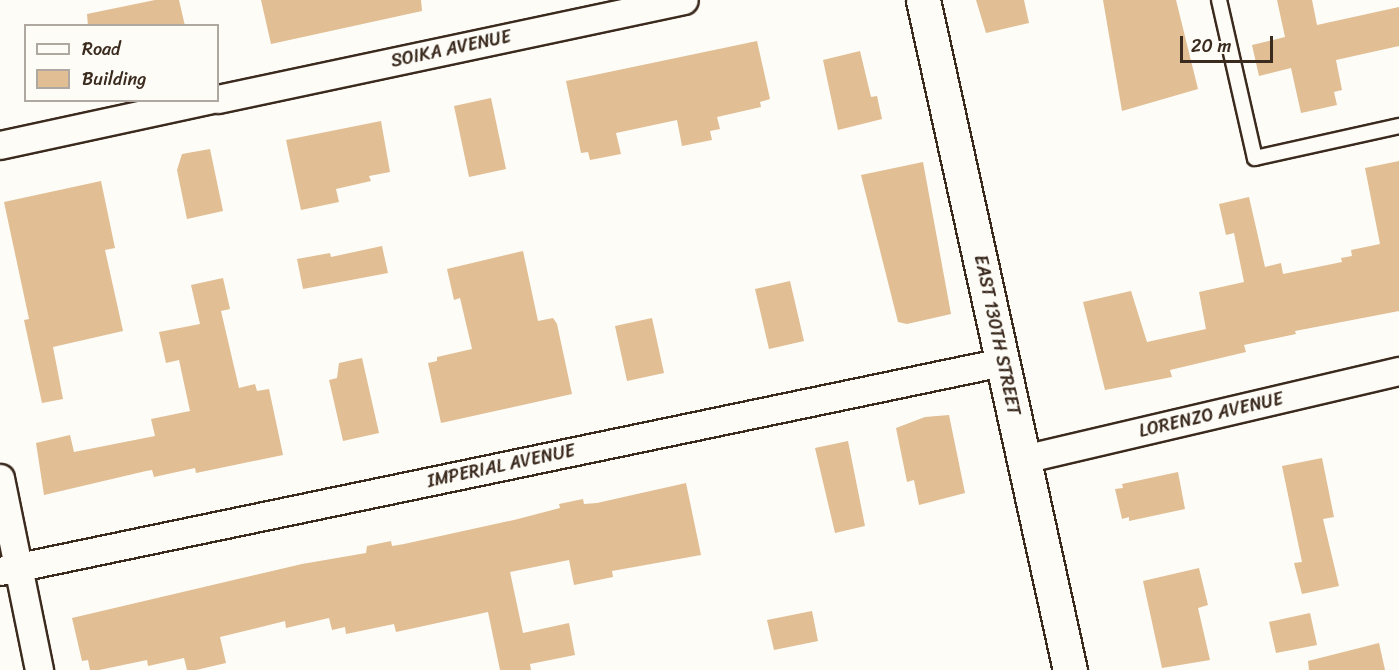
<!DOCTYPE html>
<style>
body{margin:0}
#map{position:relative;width:1399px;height:670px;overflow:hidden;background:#fdfcf7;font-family:Sriracha,sans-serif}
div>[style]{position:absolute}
.building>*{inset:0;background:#e1be93}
.roads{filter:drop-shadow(2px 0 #3b2a1e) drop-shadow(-2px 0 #3b2a1e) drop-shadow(0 2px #3b2a1e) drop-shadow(0 -2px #3b2a1e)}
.service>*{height:14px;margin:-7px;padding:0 7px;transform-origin:7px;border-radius:7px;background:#fdfcf7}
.minor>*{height:27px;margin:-13.5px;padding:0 13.5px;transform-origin:13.5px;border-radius:13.5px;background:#fdfcf7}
.tertiary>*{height:33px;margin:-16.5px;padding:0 16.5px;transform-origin:16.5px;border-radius:16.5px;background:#fdfcf7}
span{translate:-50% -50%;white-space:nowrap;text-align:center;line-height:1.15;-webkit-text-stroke:4.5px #fdfcf7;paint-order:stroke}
.street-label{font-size:18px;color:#3b2a1e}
.legend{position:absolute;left:24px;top:24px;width:195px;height:78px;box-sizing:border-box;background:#fdfcf7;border:2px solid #afa8a0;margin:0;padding:8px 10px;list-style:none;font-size:18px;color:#3b2a1e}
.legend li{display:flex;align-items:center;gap:12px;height:30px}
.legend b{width:30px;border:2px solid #afa8a0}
.scale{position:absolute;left:1180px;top:36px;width:93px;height:27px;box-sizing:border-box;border:3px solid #3b2a1e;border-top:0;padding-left:8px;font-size:18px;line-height:21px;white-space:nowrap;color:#3b2a1e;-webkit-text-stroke:4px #fdfcf7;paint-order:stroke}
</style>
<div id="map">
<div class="building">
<div style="clip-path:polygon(155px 0,179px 0,185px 26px,88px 26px,87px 14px)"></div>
<div style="clip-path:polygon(261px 0,421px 0,422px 11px,271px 44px)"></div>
<div style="clip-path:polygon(976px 0,1024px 0,1029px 23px,986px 33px)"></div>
<div style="clip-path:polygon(1103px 0,1176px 0,1198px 89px,1122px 111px)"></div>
<div style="clip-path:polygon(1277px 0,1312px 0,1317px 25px,1399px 7px,1399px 46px,1336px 60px,1342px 90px,1334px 92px,1337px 105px,1301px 113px,1291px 68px,1259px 76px,1252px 45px,1285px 37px)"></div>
<div style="clip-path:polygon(757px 41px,770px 99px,760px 102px,761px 107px,717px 117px,720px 129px,710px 131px,712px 140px,682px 146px,677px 120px,616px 133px,621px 154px,590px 160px,588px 152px,581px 153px,566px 81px)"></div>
<div style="clip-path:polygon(860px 51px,871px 97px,877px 96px,882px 119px,838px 130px,823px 60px)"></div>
<div style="clip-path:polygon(491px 98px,506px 169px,469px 177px,454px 106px)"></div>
<div style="clip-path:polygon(381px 121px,390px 172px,369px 176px,371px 181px,336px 189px,339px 202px,301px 210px,286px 140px)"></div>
<div style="clip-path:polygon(210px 149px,223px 211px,187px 219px,177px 170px,182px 154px)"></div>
<div style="clip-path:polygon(1399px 161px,1399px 311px,1295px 331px,1296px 334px,1244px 345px,1246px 352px,1170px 370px,1172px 377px,1105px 390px,1083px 302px,1131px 291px,1147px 342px,1206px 329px,1199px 292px,1244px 282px,1234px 233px,1226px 235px,1219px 204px,1249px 197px,1265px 267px,1281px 263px,1283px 274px,1342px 262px,1341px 258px,1352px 256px,1351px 250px,1380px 244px,1365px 168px)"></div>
<div style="clip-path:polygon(923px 162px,951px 314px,907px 324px,898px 322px,861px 175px)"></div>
<div style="clip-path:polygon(101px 181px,115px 248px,105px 250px,123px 331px,53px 347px,63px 399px,42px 403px,24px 320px,29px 319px,4px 202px)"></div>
<div style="clip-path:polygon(382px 246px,388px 273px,303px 289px,297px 259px,330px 253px,331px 257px)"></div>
<div style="clip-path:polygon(523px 251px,538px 321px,553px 318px,557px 324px,572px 394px,441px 423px,428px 363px,437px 361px,437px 357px,472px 349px,460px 298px,454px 300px,447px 269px)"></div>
<div style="clip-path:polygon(223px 278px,230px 309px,221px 311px,239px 388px,255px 384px,257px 391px,269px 389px,283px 455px,196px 473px,195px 468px,154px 477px,152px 470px,146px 471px,44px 495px,36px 443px,70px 435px,74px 452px,155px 436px,151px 419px,190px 411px,179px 360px,166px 363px,159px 332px,200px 324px,191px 285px)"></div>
<div style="clip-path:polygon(790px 281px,804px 341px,769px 349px,755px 289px)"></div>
<div style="clip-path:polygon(652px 318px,664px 373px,627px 381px,615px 326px)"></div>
<div style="clip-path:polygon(362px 358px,379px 433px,343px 441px,329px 380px,337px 378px,339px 363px)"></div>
<div style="clip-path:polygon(949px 415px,965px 493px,919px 505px,914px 480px,907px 482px,896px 428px,925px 417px)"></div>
<div style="clip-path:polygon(848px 441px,865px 526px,835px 533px,815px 448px)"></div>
<div style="clip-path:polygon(1322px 458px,1334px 517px,1323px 519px,1339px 586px,1302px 594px,1294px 563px,1302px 562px,1282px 466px)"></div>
<div style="clip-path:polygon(1178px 472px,1185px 509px,1129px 521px,1129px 517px,1122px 519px,1115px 489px,1123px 488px,1122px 484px)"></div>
<div style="clip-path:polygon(686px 483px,701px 555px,612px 571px,613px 577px,574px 585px,569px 560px,510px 572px,523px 633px,569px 623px,575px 655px,530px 664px,531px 670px,500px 670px,488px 612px,396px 632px,394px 624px,346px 634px,345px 627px,332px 630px,329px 618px,286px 628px,285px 621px,220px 637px,226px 663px,196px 670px,187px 670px,184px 658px,148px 666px,147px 660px,99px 670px,90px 670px,88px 660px,82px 661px,72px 618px,302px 564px,366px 553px,367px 546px,391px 541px,392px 546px,404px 544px,514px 520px,560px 508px,559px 504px,583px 499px,584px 504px,597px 503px)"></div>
<div style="clip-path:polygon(1199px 568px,1208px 605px,1198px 608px,1210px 660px,1162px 668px,1143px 581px)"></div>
<div style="clip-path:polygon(812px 611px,818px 641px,774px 650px,767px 620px)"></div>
<div style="clip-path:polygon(1310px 613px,1317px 645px,1276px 653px,1269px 622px)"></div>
<div style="clip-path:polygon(1379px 643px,1385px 670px,1309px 670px,1308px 661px)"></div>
</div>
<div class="roads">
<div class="service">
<div style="left:1219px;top:0;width:162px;rotate:77.2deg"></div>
<div style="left:1255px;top:158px;width:148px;rotate:-12.5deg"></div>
</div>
<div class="minor">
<div style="left:218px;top:99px;width:476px;rotate:-12deg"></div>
<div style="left:0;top:145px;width:214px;rotate:-12.2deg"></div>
<div style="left:1023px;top:459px;width:386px;rotate:-13.2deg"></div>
<div style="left:0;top:478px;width:196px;rotate:78.5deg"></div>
<div style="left:0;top:571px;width:1024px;rotate:-11.78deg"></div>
</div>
<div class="tertiary">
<div style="left:923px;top:0;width:686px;rotate:77.63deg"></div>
</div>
</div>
<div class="street-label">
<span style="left:451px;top:49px;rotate:-12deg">SOIKA AVENUE</span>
<span style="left:997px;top:335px;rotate:78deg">EAST 130TH STREET</span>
<span style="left:1211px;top:415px;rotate:-13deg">LORENZO AVENUE</span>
<span style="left:501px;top:466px;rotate:-12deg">IMPERIAL AVENUE</span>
</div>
<ul class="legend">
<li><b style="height:8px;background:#fdfcf7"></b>Road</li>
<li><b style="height:16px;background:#e1be93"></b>Building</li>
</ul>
<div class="scale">20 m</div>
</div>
